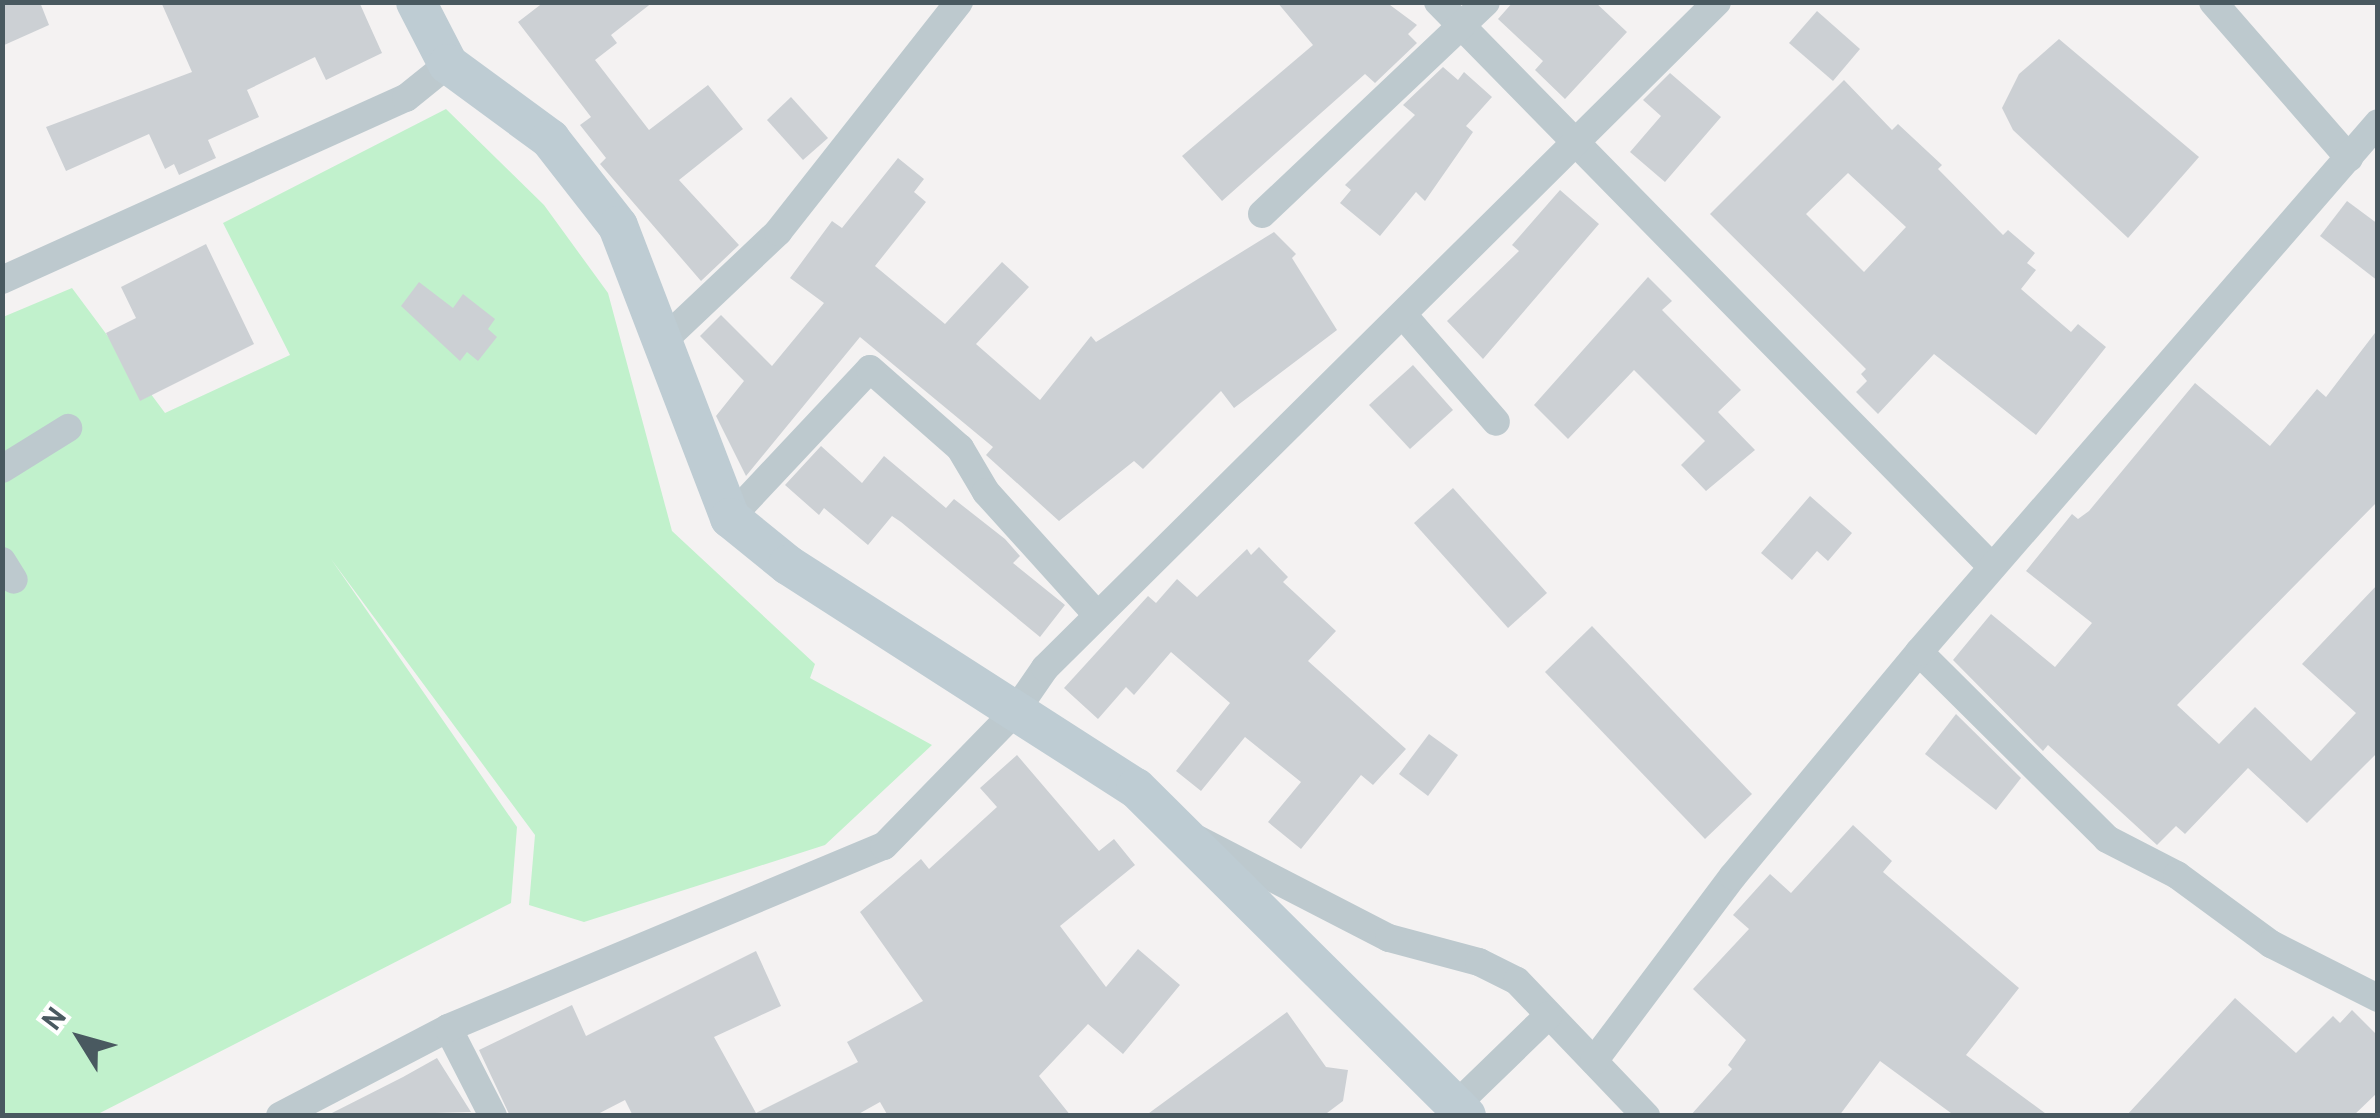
<!DOCTYPE html>
<style>
body{margin:0}
#map{position:relative;width:2380px;height:1118px;overflow:hidden;background:#f4f2f2;font-family:Overpass,sans-serif}
div>[style]{position:absolute}
.green>*{inset:0;background:#c1f1cc}
.building>*{inset:0;background:#ccd0d4}
.street>*{height:28px;margin:-14px;padding:0 14px;transform-origin:14px;border-radius:14px;background:#bdc9ce}
.secondary>*{height:40px;margin:-20px;padding:0 20px;transform-origin:20px;border-radius:20px;background:#beccd3}
span{translate:-50% -50%;white-space:nowrap;text-align:center;line-height:1.15;-webkit-text-stroke:8px #fff;paint-order:stroke}
.frame{position:absolute;inset:0;border:5px solid #495960;pointer-events:none}
.north{position:absolute;left:30px;top:988px;width:100px;height:100px;-webkit-text-stroke:8px #fff;paint-order:stroke;rotate:307deg;font-size:28px;font-weight:700;line-height:40px;text-align:center;color:#495960}
.north::after{content:'';display:block;margin:auto;width:35px;height:45px;background:#495960;clip-path:polygon(50% 0,100% 100%,50% 72%,0 100%)}
</style>
<div id="map">
<div class="green">
<div style="clip-path:polygon(446px 109px,544px 205px,608px 293px,672px 531px,815px 664px,810px 678px,932px 745px,825px 845px,584px 922px,529px 905px,535px 835px,331px 559px,517px 827px,511px 903px,96px 1115px,3px 1116px,3px 317px,72px 288px,165px 413px,290px 355px,223px 223px)"></div>
</div>
<div class="building">
<div style="clip-path:polygon(2px 2px,40px 2px,49px 25px,2px 46px)"></div>
<div style="clip-path:polygon(161px 2px,359px 2px,382px 53px,326px 80px,315px 57px,247px 90px,259px 117px,208px 140px,216px 158px,179px 175px,174px 164px,165px 169px,149px 134px,66px 171px,46px 127px,192px 72px)"></div>
<div style="clip-path:polygon(544px 2px,653px 2px,611px 35px,617px 43px,595px 60px,649px 130px,708px 85px,743px 129px,679px 180px,739px 245px,701px 281px,600px 164px,606px 158px,580px 125px,591px 117px,518px 22px)"></div>
<div style="clip-path:polygon(1277px 2px,1386px 2px,1417px 25px,1408px 34px,1417px 43px,1375px 83px,1365px 74px,1222px 201px,1182px 156px,1313px 45px)"></div>
<div style="clip-path:polygon(1513px 2px,1595px 2px,1627px 32px,1565px 99px,1535px 70px,1543px 61px,1498px 19px)"></div>
<div style="clip-path:polygon(1817px 11px,1860px 49px,1833px 81px,1789px 43px)"></div>
<div style="clip-path:polygon(2059px 39px,2199px 157px,2128px 238px,2013px 130px,2002px 108px,2019px 74px)"></div>
<div style="clip-path:polygon(1443px 67px,1458px 80px,1464px 72px,1492px 97px,1466px 126px,1473px 132px,1425px 201px,1416px 192px,1380px 236px,1340px 203px,1351px 190px,1345px 185px,1415px 115px,1403px 105px)"></div>
<div style="clip-path:polygon(1670px 73px,1721px 117px,1665px 182px,1630px 152px,1661px 116px,1643px 100px)"></div>
<div style="clip-path:polygon(evenodd,1844px 80px,1892px 130px,1898px 124px,1942px 165px,1938px 169px,2003px 235px,2008px 230px,2035px 253px,2027px 263px,2036px 270px,2021px 289px,2071px 332px,2078px 324px,2106px 347px,2036px 435px,1934px 354px,1878px 414px,1856px 392px,1867px 381px,1861px 374px,1866px 369px,1710px 214px,1844px 80px,1848px 173px,1906px 227px,1864px 272px,1806px 214px,1848px 173px)"></div>
<div style="clip-path:polygon(791px 97px,828px 138px,803px 160px,767px 120px)"></div>
<div style="clip-path:polygon(898px 158px,924px 179px,914px 192px,926px 202px,875px 266px,945px 324px,1002px 262px,1029px 287px,976px 344px,1040px 400px,1091px 336px,1096px 342px,1274px 232px,1296px 254px,1292px 258px,1337px 330px,1234px 408px,1221px 391px,1143px 469px,1134px 461px,1059px 521px,986px 455px,993px 447px,860px 337px,746px 476px,716px 416px,744px 381px,700px 336px,721px 315px,772px 366px,824px 303px,790px 278px,832px 221px,842px 228px)"></div>
<div style="clip-path:polygon(1560px 190px,1599px 224px,1483px 359px,1447px 321px,1519px 251px,1512px 245px)"></div>
<div style="clip-path:polygon(2347px 201px,2378px 224px,2378px 281px,2320px 236px)"></div>
<div style="clip-path:polygon(206px 244px,254px 344px,140px 401px,106px 333px,136px 318px,121px 287px)"></div>
<div style="clip-path:polygon(1648px 277px,1672px 301px,1662px 310px,1741px 390px,1718px 412px,1755px 450px,1706px 491px,1681px 465px,1705px 441px,1634px 370px,1568px 439px,1534px 405px)"></div>
<div style="clip-path:polygon(419px 282px,453px 308px,463px 294px,495px 319px,488px 329px,497px 337px,478px 361px,467px 352px,460px 361px,401px 306px)"></div>
<div style="clip-path:polygon(2378px 329px,2378px 501px,2177px 705px,2219px 744px,2255px 707px,2311px 761px,2356px 713px,2302px 664px,2378px 584px,2378px 752px,2307px 823px,2248px 768px,2185px 834px,2176px 826px,2157px 845px,2048px 745px,2043px 751px,1953px 660px,1991px 614px,2055px 667px,2092px 623px,2026px 571px,2072px 514px,2078px 519px,2089px 511px,2195px 383px,2270px 446px,2317px 389px,2326px 397px)"></div>
<div style="clip-path:polygon(1413px 365px,1453px 410px,1410px 449px,1369px 405px)"></div>
<div style="clip-path:polygon(821px 446px,862px 483px,884px 456px,946px 508px,954px 499px,1005px 539px,1020px 556px,1013px 563px,1065px 605px,1040px 637px,901px 522px,892px 516px,868px 545px,824px 508px,819px 515px,785px 485px)"></div>
<div style="clip-path:polygon(1453px 488px,1547px 593px,1508px 628px,1414px 523px)"></div>
<div style="clip-path:polygon(1810px 496px,1852px 533px,1828px 561px,1817px 551px,1792px 580px,1761px 553px)"></div>
<div style="clip-path:polygon(1259px 547px,1288px 577px,1283px 582px,1336px 631px,1308px 661px,1406px 749px,1373px 785px,1361px 775px,1301px 849px,1268px 822px,1301px 782px,1245px 737px,1201px 791px,1176px 771px,1230px 703px,1171px 652px,1134px 695px,1126px 687px,1098px 719px,1064px 688px,1148px 596px,1156px 603px,1177px 579px,1197px 597px,1247px 549px,1251px 555px)"></div>
<div style="clip-path:polygon(1592px 626px,1752px 794px,1705px 839px,1545px 672px)"></div>
<div style="clip-path:polygon(1956px 714px,2021px 778px,1996px 810px,1925px 754px)"></div>
<div style="clip-path:polygon(1429px 734px,1458px 755px,1428px 796px,1399px 774px)"></div>
<div style="clip-path:polygon(1017px 755px,1099px 851px,1114px 839px,1135px 865px,1060px 926px,1106px 987px,1138px 949px,1180px 985px,1123px 1054px,1088px 1024px,1039px 1076px,1071px 1116px,888px 1116px,880px 1102px,855px 1116px,633px 1116px,625px 1100px,594px 1116px,510px 1116px,479px 1050px,572px 1005px,586px 1036px,756px 951px,781px 1006px,714px 1037px,756px 1113px,858px 1062px,847px 1042px,923px 1001px,860px 912px,921px 859px,929px 869px,997px 807px,980px 788px)"></div>
<div style="clip-path:polygon(1853px 825px,1892px 861px,1883px 872px,2019px 988px,1966px 1055px,2049px 1116px,1955px 1116px,1880px 1061px,1839px 1116px,1690px 1116px,1732px 1069px,1728px 1065px,1746px 1040px,1693px 989px,1749px 929px,1733px 915px,1770px 874px,1791px 893px)"></div>
<div style="clip-path:polygon(2235px 998px,2296px 1053px,2333px 1016px,2340px 1023px,2352px 1010px,2378px 1036px,2378px 1092px,2353px 1116px,2126px 1116px)"></div>
<div style="clip-path:polygon(1287px 1012px,1326px 1067px,1348px 1070px,1343px 1101px,1323px 1116px,1145px 1116px)"></div>
<div style="clip-path:polygon(437px 1058px,471px 1112px,326px 1116px,403px 1077px)"></div>
</div>
<div class="street">
<div style="left:1438px;top:2px;width:791px;rotate:45.56deg"></div>
<div style="left:2213px;top:2px;width:207px;rotate:48.9deg"></div>
<div style="left:1262px;top:214px;width:308px;rotate:-43.4deg"></div>
<div style="left:2px;top:280px;width:443px;rotate:-24.3deg"></div>
<div style="left:406px;top:98px;width:54px;rotate:-39deg"></div>
<div style="left:1404px;top:316px;width:140px;rotate:49deg"></div>
<div style="left:665px;top:339px;width:156px;rotate:-43.4deg"></div>
<div style="left:778px;top:232px;width:293px;rotate:-51.8deg"></div>
<div style="left:2px;top:469px;width:78px;rotate:-31.8deg"></div>
<div style="left:730px;top:518px;width:204px;rotate:-46.8deg"></div>
<div style="left:870px;top:369px;width:120px;rotate:41.3deg"></div>
<div style="left:960px;top:448px;width:51px;rotate:59.4deg"></div>
<div style="left:986px;top:492px;width:166px;rotate:47.9deg"></div>
<div style="left:2px;top:561px;width:22px;rotate:58deg"></div>
<div style="left:1919px;top:652px;width:265px;rotate:44.8deg"></div>
<div style="left:2107px;top:839px;width:79px;rotate:27.2deg"></div>
<div style="left:2177px;top:875px;width:117px;rotate:36.3deg"></div>
<div style="left:2271px;top:944px;width:120px;rotate:26.8deg"></div>
<div style="left:1197px;top:839px;width:216px;rotate:27.3deg"></div>
<div style="left:1389px;top:938px;width:93px;rotate:14.9deg"></div>
<div style="left:1479px;top:962px;width:42px;rotate:26.6deg"></div>
<div style="left:1517px;top:981px;width:187px;rotate:46.3deg"></div>
<div style="left:448px;top:1028px;width:99px;rotate:62.9deg"></div>
<div style="left:1594px;top:1061px;width:231px;rotate:-53.1deg"></div>
<div style="left:1733px;top:876px;width:291px;rotate:-50.3deg"></div>
<div style="left:1919px;top:652px;width:700px;rotate:-49.05deg"></div>
<div style="left:1456px;top:1105px;width:129px;rotate:-44.1deg"></div>
<div style="left:280px;top:1116px;width:190px;rotate:-27.6deg"></div>
<div style="left:448px;top:1028px;width:472px;rotate:-22.7deg"></div>
<div style="left:884px;top:846px;width:186px;rotate:-45.7deg"></div>
<div style="left:1014px;top:713px;width:55px;rotate:-55.4deg"></div>
<div style="left:1045px;top:668px;width:946px;rotate:-44.74deg"></div>
</div>
<div class="secondary">
<div style="left:416px;top:2px;width:70px;rotate:62.7deg"></div>
<div style="left:448px;top:64px;width:127px;rotate:36.3deg"></div>
<div style="left:550px;top:139px;width:110px;rotate:52deg"></div>
<div style="left:618px;top:226px;width:313px;rotate:69deg"></div>
<div style="left:730px;top:518px;width:75px;rotate:39deg"></div>
<div style="left:788px;top:565px;width:413px;rotate:32.7deg"></div>
<div style="left:1136px;top:788px;width:465px;rotate:44.8deg"></div>
</div>
<div class="frame"></div>
<div class="north">N</div>
</div>
